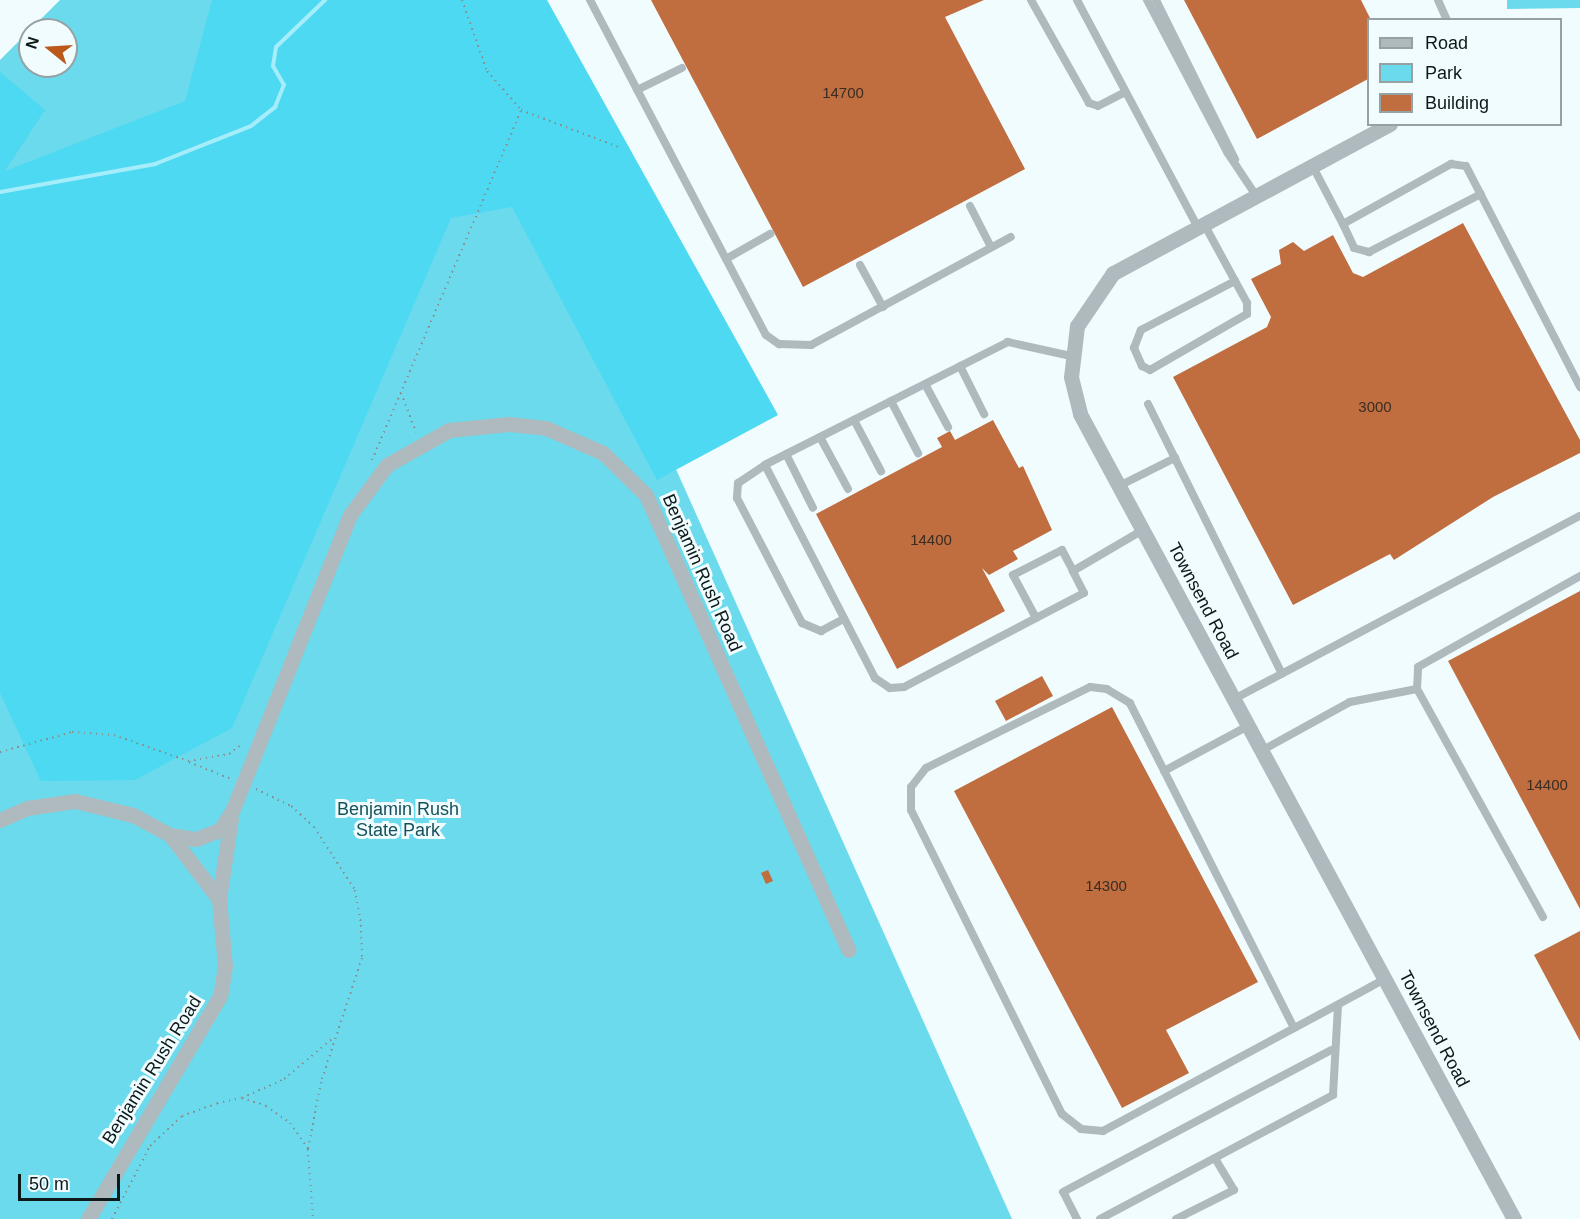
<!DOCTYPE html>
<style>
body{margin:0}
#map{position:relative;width:1580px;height:1219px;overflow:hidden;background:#f0fcfe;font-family:Arial,sans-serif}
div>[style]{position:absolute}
.green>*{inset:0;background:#6bdaed}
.forest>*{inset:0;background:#4cd9f1}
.stream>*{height:4px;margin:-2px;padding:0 2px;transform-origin:2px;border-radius:2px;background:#a6edfb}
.building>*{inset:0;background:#c06d3f}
.path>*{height:2px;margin-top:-1px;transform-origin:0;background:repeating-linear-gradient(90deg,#849091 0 1.5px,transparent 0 6px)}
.lane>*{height:8px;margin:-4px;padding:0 4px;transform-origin:4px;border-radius:4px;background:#aebabd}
.street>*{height:15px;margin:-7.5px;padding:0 7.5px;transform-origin:7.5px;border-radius:7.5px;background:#aebabd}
span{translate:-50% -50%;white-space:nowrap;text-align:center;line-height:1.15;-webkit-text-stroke:6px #f0fcfe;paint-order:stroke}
.number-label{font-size:15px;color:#3a2d22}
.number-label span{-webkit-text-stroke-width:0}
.street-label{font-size:18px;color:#0d1819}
.park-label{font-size:18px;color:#16515b}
.legend{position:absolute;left:1367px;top:18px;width:195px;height:108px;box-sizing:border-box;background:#f0fcfe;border:2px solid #95a1a2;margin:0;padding:8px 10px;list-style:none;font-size:18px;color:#0d1819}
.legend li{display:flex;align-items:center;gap:12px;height:30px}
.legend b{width:30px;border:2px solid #95a1a2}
.north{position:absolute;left:18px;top:18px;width:60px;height:60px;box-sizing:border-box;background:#f0fcfe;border:2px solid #95a1a2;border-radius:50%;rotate:288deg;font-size:16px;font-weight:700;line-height:24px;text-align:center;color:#0d1819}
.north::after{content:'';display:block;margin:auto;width:21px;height:27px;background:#bb591b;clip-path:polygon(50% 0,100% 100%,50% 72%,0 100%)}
.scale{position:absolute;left:18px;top:1174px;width:102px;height:27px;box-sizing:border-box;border:3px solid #0d1819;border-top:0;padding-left:8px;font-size:18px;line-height:21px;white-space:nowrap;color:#0d1819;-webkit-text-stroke:4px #f0fcfe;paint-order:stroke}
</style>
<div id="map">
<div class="green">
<div style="clip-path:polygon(evenodd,60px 0,228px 0,219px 95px,0 176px,0 60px,60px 0,30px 30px,66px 30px,66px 66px,30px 66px,30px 30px)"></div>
<div style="clip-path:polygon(1507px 0,1580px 0,1580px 8px,1507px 9px)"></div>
<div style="clip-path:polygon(511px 101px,1012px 1219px,0 1219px,0 187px)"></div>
</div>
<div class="forest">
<div style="clip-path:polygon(212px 0,547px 0,778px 415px,657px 480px,512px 207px,451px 218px,232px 728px,135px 780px,41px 781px,0 693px,0 72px,45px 110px,5px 171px,185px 101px)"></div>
</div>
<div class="stream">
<div style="left:0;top:192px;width:158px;rotate:-10.2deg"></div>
<div style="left:155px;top:164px;width:103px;rotate:-21.6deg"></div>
<div style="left:251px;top:126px;width:31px;rotate:-38deg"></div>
<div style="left:275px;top:107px;width:24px;rotate:-68deg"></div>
<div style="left:284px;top:85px;width:22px;rotate:-120deg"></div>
<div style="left:273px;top:66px;width:19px;rotate:-81deg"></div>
<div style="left:276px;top:47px;width:68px;rotate:-43.8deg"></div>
</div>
<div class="building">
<div style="clip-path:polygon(651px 0,984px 0,945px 17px,1025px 169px,803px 287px)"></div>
<div style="clip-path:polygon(1184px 0,1361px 0,1371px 20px,1368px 79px,1257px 139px)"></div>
<div style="clip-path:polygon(1463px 223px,1580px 440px,1580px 453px,1493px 497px,1394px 560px,1390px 554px,1293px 605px,1173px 377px,1267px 327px,1271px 317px,1251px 279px,1281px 264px,1279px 250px,1293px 242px,1304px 251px,1333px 235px,1353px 273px,1363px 277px)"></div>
<div style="clip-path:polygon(993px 420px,1019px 468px,1023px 466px,1052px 530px,1013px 551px,1018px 559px,989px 575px,982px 568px,1005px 611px,897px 669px,816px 514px,942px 447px,937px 438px,950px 431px,955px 440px)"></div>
<div style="clip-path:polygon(1580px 591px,1580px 909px,1448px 661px)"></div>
<div style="clip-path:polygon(1042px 676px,1053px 696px,1006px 721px,995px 701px)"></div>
<div style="clip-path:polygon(1112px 707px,1258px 982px,1166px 1030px,1189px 1073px,1122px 1108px,954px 791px)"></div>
<div style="clip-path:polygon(768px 870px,773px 881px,766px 884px,761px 873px)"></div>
<div style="clip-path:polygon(1580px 931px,1580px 1041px,1534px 955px)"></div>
</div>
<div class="path">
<div style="left:462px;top:0;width:75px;rotate:70.6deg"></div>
<div style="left:487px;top:71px;width:52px;rotate:48.9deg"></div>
<div style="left:521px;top:110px;width:107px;rotate:20.8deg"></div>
<div style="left:401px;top:393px;width:42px;rotate:69deg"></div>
<div style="left:372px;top:460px;width:380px;rotate:-66.9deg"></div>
<div style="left:0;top:752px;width:75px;rotate:-15.5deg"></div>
<div style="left:72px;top:732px;width:42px;rotate:4.1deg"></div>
<div style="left:114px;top:735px;width:78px;rotate:19.4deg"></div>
<div style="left:188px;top:761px;width:42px;rotate:-9.7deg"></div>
<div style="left:229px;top:754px;width:18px;rotate:-38deg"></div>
<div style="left:189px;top:762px;width:45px;rotate:22deg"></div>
<div style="left:256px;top:789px;width:39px;rotate:26deg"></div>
<div style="left:291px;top:806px;width:31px;rotate:42deg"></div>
<div style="left:314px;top:827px;width:75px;rotate:56.9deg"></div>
<div style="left:355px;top:890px;width:36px;rotate:80deg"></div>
<div style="left:361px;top:925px;width:33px;rotate:88deg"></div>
<div style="left:362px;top:958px;width:131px;rotate:108.3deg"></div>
<div style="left:321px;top:1082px;width:68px;rotate:101deg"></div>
<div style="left:308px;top:1149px;width:70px;rotate:85.9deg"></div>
<div style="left:242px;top:1098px;width:46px;rotate:-24.3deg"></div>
<div style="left:284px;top:1079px;width:62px;rotate:-39.8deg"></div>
<div style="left:112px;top:1219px;width:82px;rotate:-62.5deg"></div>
<div style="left:150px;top:1146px;width:44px;rotate:-43.2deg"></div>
<div style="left:182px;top:1116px;width:37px;rotate:-20deg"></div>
<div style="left:217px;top:1103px;width:25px;rotate:-11deg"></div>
<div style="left:242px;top:1098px;width:25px;rotate:18deg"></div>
<div style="left:266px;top:1106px;width:29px;rotate:35deg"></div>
<div style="left:290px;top:1123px;width:32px;rotate:55deg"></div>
</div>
<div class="lane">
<div style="left:590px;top:0;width:378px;rotate:62.3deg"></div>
<div style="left:766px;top:335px;width:16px;rotate:35deg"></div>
<div style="left:779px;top:344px;width:32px;rotate:2deg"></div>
<div style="left:811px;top:345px;width:227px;rotate:-28.4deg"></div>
<div style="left:1031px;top:0;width:118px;rotate:60.6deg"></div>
<div style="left:1089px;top:103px;width:9px;rotate:18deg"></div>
<div style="left:1098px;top:106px;width:31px;rotate:-27deg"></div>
<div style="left:1077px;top:0;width:254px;rotate:62deg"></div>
<div style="left:1147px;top:0;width:172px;rotate:62.2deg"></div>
<div style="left:1227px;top:152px;width:50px;rotate:56.3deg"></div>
<div style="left:1156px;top:0;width:178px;rotate:63.6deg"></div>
<div style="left:1438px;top:0;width:22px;rotate:66deg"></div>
<div style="left:637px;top:90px;width:50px;rotate:-26.1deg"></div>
<div style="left:1312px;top:165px;width:67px;rotate:62.3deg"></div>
<div style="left:1343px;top:224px;width:124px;rotate:-29.1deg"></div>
<div style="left:1451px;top:164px;width:15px;rotate:8deg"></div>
<div style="left:1466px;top:166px;width:249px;rotate:62.7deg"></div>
<div style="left:970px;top:206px;width:46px;rotate:62.9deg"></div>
<div style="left:1203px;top:222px;width:67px;rotate:61.5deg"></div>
<div style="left:1235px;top:281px;width:25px;rotate:61deg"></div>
<div style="left:1247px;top:303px;width:11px;rotate:90deg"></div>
<div style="left:1247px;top:314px;width:112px;rotate:150deg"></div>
<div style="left:1150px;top:370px;width:9px;rotate:-153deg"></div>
<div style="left:1142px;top:366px;width:20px;rotate:-114deg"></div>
<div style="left:1134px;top:348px;width:19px;rotate:-69deg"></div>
<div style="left:1141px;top:330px;width:106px;rotate:-27.5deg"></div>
<div style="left:1343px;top:224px;width:26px;rotate:65deg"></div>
<div style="left:1354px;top:248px;width:16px;rotate:15deg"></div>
<div style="left:1369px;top:252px;width:126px;rotate:-27.4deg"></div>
<div style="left:726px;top:259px;width:51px;rotate:-29.6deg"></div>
<div style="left:860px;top:265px;width:48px;rotate:61.3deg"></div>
<div style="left:1071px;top:356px;width:65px;rotate:-167.5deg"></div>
<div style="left:1008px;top:342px;width:272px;rotate:153.2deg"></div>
<div style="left:765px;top:465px;width:240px;rotate:62.7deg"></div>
<div style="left:875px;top:678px;width:18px;rotate:34deg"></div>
<div style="left:890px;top:688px;width:14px;rotate:-4deg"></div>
<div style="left:904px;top:687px;width:203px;rotate:-27.6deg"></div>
<div style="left:1084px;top:593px;width:25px;rotate:-117deg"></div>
<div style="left:1073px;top:571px;width:81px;rotate:-30.4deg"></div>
<div style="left:960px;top:366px;width:54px;rotate:63.4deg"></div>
<div style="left:925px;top:384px;width:49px;rotate:61.9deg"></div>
<div style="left:891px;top:401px;width:59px;rotate:62.6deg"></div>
<div style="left:1148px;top:404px;width:301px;rotate:63.6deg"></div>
<div style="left:854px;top:420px;width:58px;rotate:62.1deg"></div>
<div style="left:820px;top:437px;width:59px;rotate:61.7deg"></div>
<div style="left:786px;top:454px;width:60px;rotate:63.4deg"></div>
<div style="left:765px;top:465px;width:32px;rotate:146deg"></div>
<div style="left:738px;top:483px;width:15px;rotate:94deg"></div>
<div style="left:737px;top:498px;width:141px;rotate:62.5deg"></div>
<div style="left:802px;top:623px;width:21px;rotate:23deg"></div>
<div style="left:821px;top:631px;width:26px;rotate:-28deg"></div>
<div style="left:1119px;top:486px;width:63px;rotate:-26.6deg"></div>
<div style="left:1036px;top:618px;width:49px;rotate:-118.1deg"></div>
<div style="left:1013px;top:575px;width:55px;rotate:-27deg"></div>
<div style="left:1062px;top:550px;width:24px;rotate:62deg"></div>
<div style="left:1234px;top:699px;width:391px;rotate:-27.9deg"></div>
<div style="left:1261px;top:751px;width:102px;rotate:-28.8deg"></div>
<div style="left:1350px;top:702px;width:68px;rotate:-11deg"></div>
<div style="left:1164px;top:771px;width:95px;rotate:-28.2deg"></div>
<div style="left:1543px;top:917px;width:260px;rotate:-118.9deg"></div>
<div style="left:1417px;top:689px;width:22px;rotate:-87deg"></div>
<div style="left:1418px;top:667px;width:186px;rotate:-29.3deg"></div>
<div style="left:1294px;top:1028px;width:364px;rotate:-116.8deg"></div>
<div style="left:1130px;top:703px;width:27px;rotate:-149deg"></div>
<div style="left:1107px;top:689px;width:17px;rotate:-173deg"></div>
<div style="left:1090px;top:687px;width:183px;rotate:153.7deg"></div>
<div style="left:926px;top:768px;width:24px;rotate:128deg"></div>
<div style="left:911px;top:787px;width:23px;rotate:90deg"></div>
<div style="left:911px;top:810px;width:339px;rotate:63.6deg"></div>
<div style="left:1062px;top:1114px;width:24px;rotate:38deg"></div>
<div style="left:1081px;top:1129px;width:22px;rotate:5deg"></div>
<div style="left:1103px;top:1131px;width:303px;rotate:-28.3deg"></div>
<div style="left:1370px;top:987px;width:17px;rotate:-28deg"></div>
<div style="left:1077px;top:1219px;width:30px;rotate:-117deg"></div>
<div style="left:1063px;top:1192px;width:303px;rotate:-27.9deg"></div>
<div style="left:1100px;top:1219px;width:264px;rotate:-28deg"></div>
<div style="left:1333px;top:1095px;width:90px;rotate:-86.8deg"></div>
<div style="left:1176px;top:1219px;width:65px;rotate:-26.6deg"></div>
<div style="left:1234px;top:1190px;width:37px;rotate:-121deg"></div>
</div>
<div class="street">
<div style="left:1390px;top:124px;width:315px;rotate:151.7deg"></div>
<div style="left:1113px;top:273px;width:64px;rotate:124.2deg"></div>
<div style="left:1077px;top:326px;width:51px;rotate:96.7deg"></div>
<div style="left:1071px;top:377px;width:38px;rotate:76deg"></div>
<div style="left:1080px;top:414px;width:915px;rotate:61.67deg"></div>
<div style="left:0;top:820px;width:30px;rotate:-24deg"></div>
<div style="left:27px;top:808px;width:49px;rotate:-8.3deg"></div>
<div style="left:75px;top:801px;width:60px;rotate:13.6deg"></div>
<div style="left:133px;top:815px;width:42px;rotate:28.4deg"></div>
<div style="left:170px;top:835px;width:81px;rotate:52.6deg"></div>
<div style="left:219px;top:899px;width:67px;rotate:84.9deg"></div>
<div style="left:225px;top:966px;width:30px;rotate:99deg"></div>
<div style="left:220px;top:996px;width:259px;rotate:120.6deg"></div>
<div style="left:170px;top:835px;width:26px;rotate:9deg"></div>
<div style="left:196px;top:839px;width:26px;rotate:-21deg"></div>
<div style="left:220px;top:830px;width:25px;rotate:-58deg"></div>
<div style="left:233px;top:809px;width:316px;rotate:-68.3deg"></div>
<div style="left:350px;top:515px;width:62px;rotate:-53.5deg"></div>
<div style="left:387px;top:465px;width:71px;rotate:-29.4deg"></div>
<div style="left:449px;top:430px;width:60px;rotate:-5.7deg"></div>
<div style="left:509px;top:424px;width:37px;rotate:6deg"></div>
<div style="left:546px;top:428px;width:62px;rotate:23.7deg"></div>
<div style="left:603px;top:453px;width:60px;rotate:44.3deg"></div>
<div style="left:646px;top:495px;width:498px;rotate:66deg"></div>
<div style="left:219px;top:899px;width:81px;rotate:-81.5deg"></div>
</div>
<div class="number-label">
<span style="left:843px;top:93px">14700</span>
<span style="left:1375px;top:407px">3000</span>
<span style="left:931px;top:540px">14400</span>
<span style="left:1547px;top:785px">14400</span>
<span style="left:1106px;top:886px">14300</span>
</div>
<div class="street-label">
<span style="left:702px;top:573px;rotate:66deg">Benjamin Rush Road</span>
<span style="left:1203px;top:601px;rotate:62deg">Townsend Road</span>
<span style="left:1434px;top:1029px;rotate:62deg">Townsend Road</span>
<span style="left:152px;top:1070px;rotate:-58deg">Benjamin Rush Road</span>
</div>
<div class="park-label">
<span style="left:398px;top:820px">Benjamin Rush<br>State Park</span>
</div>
<ul class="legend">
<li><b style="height:8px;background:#aebabd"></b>Road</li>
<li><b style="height:16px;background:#6bdaed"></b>Park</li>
<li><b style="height:16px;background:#c06d3f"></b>Building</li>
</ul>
<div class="north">N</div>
<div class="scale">50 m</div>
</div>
